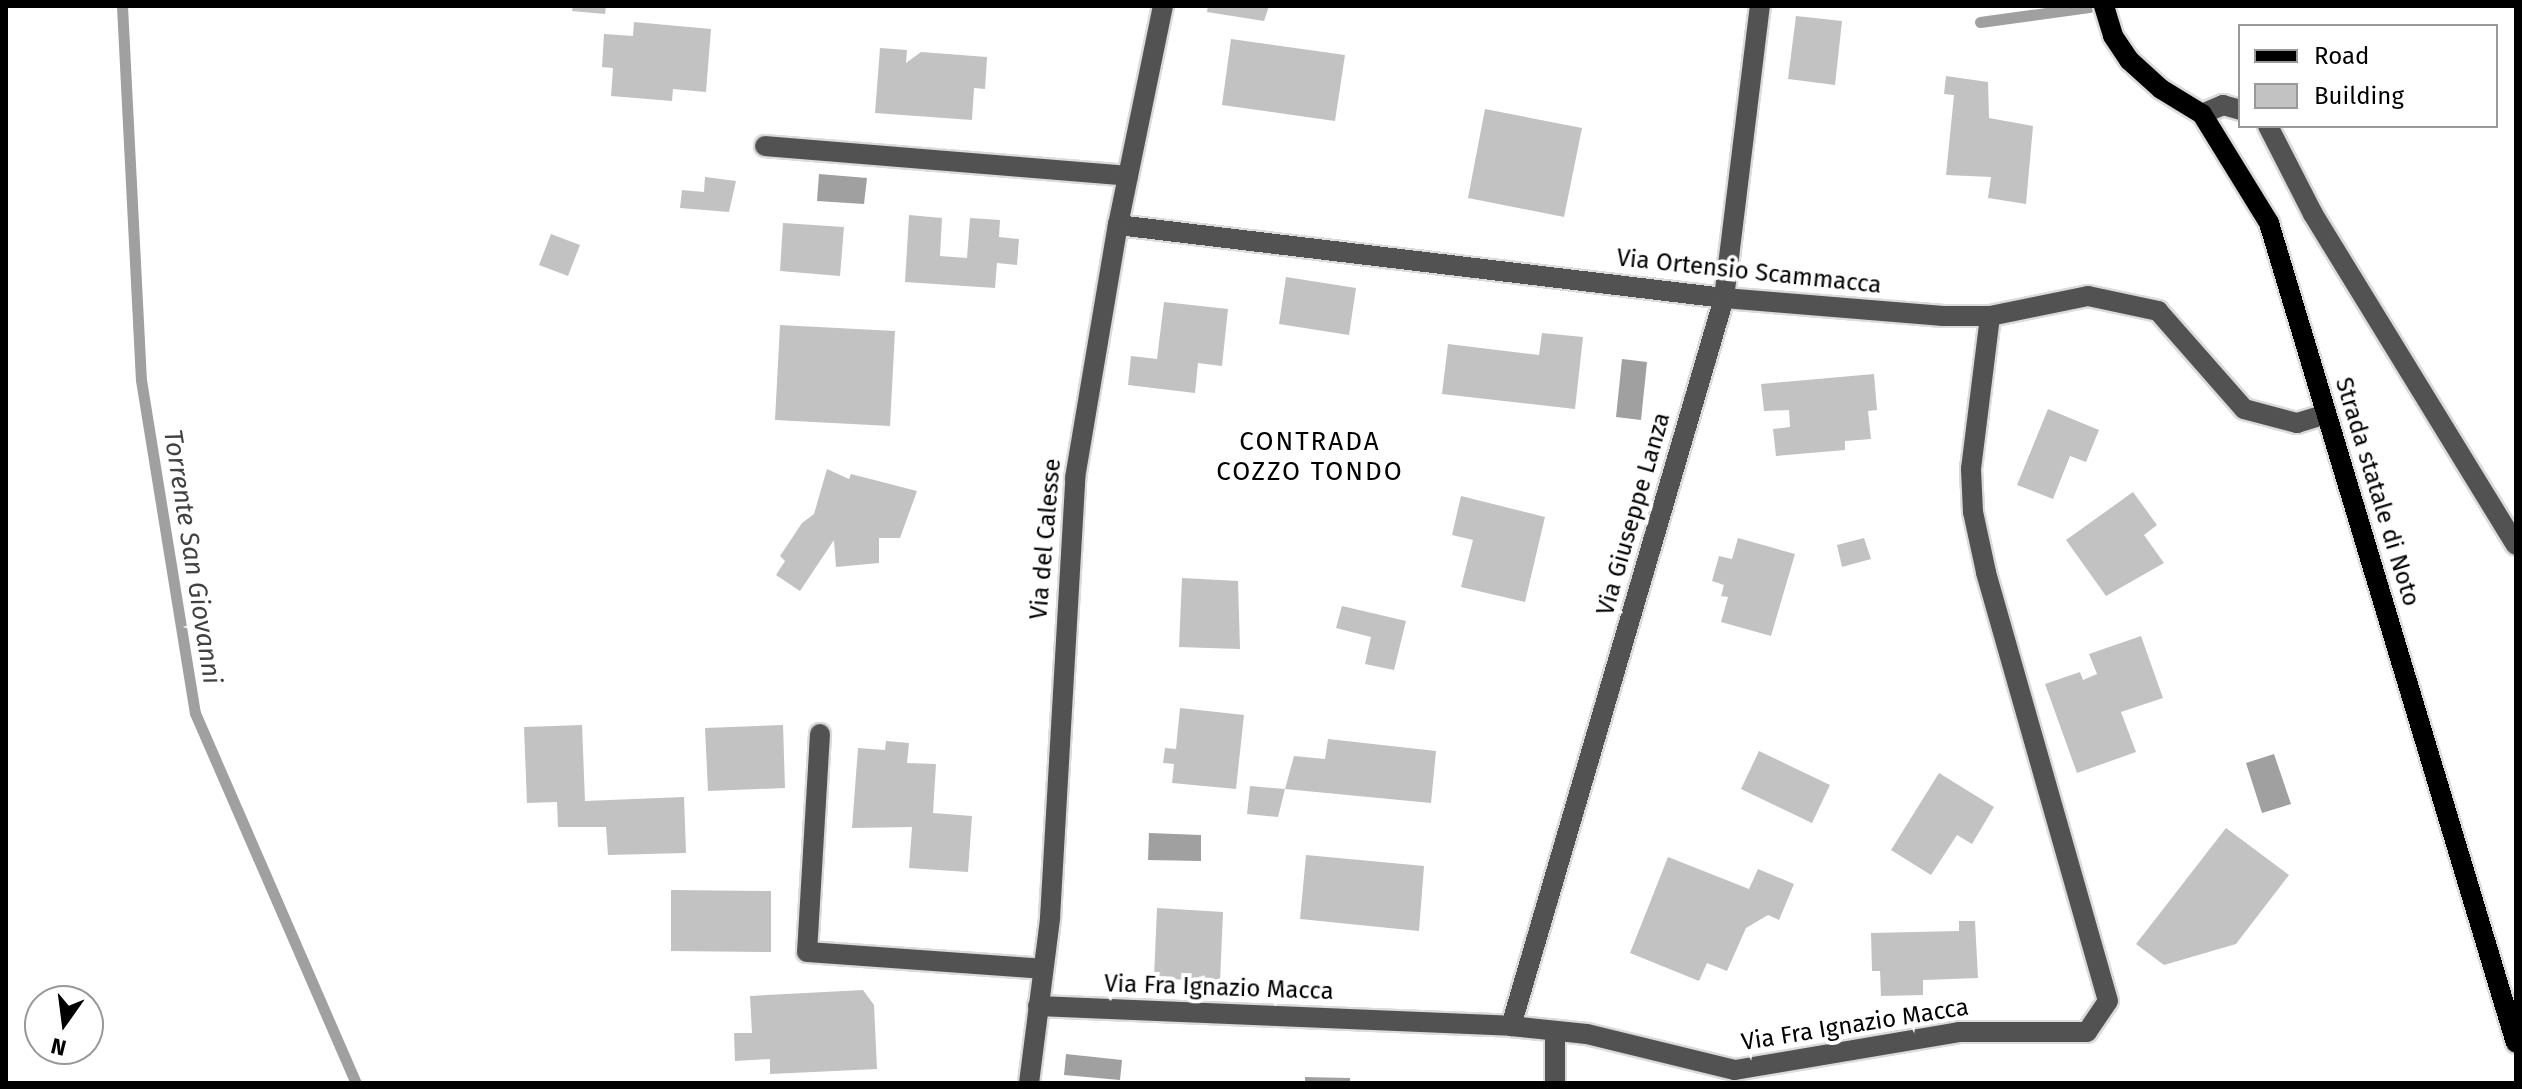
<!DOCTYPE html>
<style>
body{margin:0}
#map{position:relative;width:2522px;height:1089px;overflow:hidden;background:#fff;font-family:"Fira Sans",sans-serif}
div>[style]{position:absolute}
.water>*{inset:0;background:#a0a0a0}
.stream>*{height:11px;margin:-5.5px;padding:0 5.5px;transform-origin:5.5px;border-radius:5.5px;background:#a0a0a0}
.building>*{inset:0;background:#c2c2c2}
.roads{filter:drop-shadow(2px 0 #dbdbdb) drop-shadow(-2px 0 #dbdbdb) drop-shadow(0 2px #dbdbdb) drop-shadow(0 -2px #dbdbdb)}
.minor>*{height:20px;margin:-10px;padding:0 10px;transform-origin:10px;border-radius:10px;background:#525252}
.major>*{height:20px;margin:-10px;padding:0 10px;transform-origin:10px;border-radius:10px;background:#000}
span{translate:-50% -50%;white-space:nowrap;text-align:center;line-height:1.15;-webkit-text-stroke:8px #fff;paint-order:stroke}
.street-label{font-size:24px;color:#000}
.neighbourhood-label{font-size:26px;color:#000;letter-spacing:2px}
.water-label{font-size:26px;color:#414141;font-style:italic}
.frame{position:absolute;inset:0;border:8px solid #000;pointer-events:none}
.legend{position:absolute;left:2238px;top:24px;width:260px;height:104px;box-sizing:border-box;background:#fff;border:2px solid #999;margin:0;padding:10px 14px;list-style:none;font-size:24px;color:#000}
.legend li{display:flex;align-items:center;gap:16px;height:40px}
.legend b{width:40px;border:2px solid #999}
.north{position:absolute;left:24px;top:985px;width:80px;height:80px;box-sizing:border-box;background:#fff;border:2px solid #999;border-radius:50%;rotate:194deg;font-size:22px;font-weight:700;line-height:32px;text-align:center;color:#000}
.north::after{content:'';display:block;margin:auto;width:28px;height:36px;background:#000;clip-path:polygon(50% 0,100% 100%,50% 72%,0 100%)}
</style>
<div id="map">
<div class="water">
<div style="clip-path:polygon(819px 174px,867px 178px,864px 204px,817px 201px)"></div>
<div style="clip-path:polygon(1622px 359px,1647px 362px,1641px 420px,1616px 417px)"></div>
<div style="clip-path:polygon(2274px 754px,2291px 804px,2262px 813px,2246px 763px)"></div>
<div style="clip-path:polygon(1149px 833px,1201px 835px,1201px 861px,1148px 860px)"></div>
<div style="clip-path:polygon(1066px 1054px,1122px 1060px,1120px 1080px,1064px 1075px)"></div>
<div style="clip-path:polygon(1305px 1077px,1350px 1078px,1350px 1083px,1305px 1083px)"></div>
</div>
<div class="stream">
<div style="left:122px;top:6px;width:374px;rotate:87.1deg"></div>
<div style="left:141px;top:380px;width:337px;rotate:80.8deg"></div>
<div style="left:195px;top:713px;width:404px;rotate:66.5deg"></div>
<div style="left:1980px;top:22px;width:110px;rotate:-7.8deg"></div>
</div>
<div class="building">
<div style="clip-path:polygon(573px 6px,606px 6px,605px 14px,572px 11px)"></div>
<div style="clip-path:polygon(1208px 6px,1269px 6px,1264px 21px,1207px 12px)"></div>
<div style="clip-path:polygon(1796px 16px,1842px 21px,1835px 85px,1788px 79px)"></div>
<div style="clip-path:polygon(634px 22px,711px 29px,706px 92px,673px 89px,672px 101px,611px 96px,613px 68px,602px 67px,604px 34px,633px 36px)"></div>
<div style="clip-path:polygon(1231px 39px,1345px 55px,1335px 121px,1222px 105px)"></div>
<div style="clip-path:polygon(880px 48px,907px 50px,906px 63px,921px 52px,987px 57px,985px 89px,974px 88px,972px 120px,875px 113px)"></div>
<div style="clip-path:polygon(1946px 76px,1988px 82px,1989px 118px,2033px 126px,2026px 204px,1988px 198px,1991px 177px,1946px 175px,1954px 95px,1944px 94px)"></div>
<div style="clip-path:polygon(1485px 109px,1582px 128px,1564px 217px,1468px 198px)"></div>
<div style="clip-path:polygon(705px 177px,736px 181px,729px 212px,680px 208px,682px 190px,704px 192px)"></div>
<div style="clip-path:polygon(909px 215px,942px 218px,940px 256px,967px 258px,970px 218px,1000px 220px,999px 237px,1019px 239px,1017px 265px,997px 263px,995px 288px,905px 282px)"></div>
<div style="clip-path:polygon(783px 223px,844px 227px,840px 276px,780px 271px)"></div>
<div style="clip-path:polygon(551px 234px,580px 245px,568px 276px,539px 265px)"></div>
<div style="clip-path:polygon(1286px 277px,1356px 288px,1349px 335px,1279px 324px)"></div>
<div style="clip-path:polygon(1164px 302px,1228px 309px,1222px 366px,1198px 363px,1195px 393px,1128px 385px,1131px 356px,1157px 359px)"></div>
<div style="clip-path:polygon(780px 325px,895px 331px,890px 426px,775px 420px)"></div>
<div style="clip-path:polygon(1542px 333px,1583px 337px,1575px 409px,1442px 394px,1448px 344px,1539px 355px)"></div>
<div style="clip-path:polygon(1874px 374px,1877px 410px,1868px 411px,1871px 439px,1845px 441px,1845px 450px,1776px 456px,1773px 429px,1790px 427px,1789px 410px,1764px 411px,1761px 384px)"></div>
<div style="clip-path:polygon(2048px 409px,2099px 430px,2086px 462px,2070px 456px,2053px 499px,2017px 485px)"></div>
<div style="clip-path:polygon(827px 469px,849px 479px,851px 474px,917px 491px,900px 538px,879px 538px,879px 563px,836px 567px,834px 540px,800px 591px,776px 575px,785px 561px,780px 556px,802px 523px,814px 514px)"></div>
<div style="clip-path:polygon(2133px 492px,2157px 525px,2144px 535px,2164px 563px,2106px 596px,2066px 540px)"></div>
<div style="clip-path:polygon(1461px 496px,1545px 517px,1525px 602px,1461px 587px,1473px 540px,1452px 535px)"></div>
<div style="clip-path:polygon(1738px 538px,1795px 554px,1771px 636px,1721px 622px,1728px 597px,1721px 596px,1724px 585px,1712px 581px,1719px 556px,1732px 559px)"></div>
<div style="clip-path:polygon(1864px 538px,1871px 559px,1842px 567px,1837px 545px)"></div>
<div style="clip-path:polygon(1182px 578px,1238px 581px,1240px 649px,1179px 647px)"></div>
<div style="clip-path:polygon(1342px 606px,1406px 621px,1394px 670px,1365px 664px,1371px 637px,1336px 628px)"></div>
<div style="clip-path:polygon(2141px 636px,2163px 698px,2121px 712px,2136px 752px,2077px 773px,2045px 684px,2080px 672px,2083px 680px,2097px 674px,2089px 654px)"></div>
<div style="clip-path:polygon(1180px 708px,1244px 715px,1236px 789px,1172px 783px,1174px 764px,1163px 763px,1165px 748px,1176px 749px)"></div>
<div style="clip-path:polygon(582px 725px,585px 801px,684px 797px,686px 853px,608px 855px,606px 827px,558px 827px,557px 802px,527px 803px,524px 727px)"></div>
<div style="clip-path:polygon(783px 725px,785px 788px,708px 791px,705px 728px)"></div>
<div style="clip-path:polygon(1328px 739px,1436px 751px,1431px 803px,1285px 789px,1294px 756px,1325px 759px)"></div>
<div style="clip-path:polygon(886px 741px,909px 743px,907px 763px,936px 764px,933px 813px,972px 816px,968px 872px,909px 868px,912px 827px,852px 828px,858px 748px,885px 750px)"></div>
<div style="clip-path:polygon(1759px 751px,1830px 785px,1812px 823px,1741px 789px)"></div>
<div style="clip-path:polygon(1939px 773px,1994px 807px,1972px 844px,1957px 835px,1931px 875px,1891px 850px)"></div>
<div style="clip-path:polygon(1250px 786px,1285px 789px,1278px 817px,1247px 814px)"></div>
<div style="clip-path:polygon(2226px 828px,2289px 875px,2236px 944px,2164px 965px,2136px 944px)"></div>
<div style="clip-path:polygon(1306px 855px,1424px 866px,1419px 931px,1300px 919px)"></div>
<div style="clip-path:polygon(1668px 857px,1749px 889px,1758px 869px,1794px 884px,1779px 920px,1768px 915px,1746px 928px,1727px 971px,1707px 963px,1699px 981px,1630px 953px)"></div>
<div style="clip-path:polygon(671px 890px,771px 891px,771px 952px,671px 951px)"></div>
<div style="clip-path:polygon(1157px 908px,1223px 912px,1220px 982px,1154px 978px)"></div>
<div style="clip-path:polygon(1959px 921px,1975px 921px,1978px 978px,1923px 980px,1923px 995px,1881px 996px,1880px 971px,1872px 971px,1871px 933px,1959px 931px)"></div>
<div style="clip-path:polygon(863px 990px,874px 1005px,877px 1069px,770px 1074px,770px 1059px,735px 1061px,734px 1033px,752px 1033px,750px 996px)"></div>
</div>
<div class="roads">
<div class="minor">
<div style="left:2202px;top:114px;width:23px;rotate:-23deg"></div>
<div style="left:2223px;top:105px;width:18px;rotate:16deg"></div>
<div style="left:2268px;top:126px;width:99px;rotate:62.9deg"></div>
<div style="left:2313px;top:214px;width:388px;rotate:58.5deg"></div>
<div style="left:765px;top:146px;width:364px;rotate:4.7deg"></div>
<div style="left:1118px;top:225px;width:610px;rotate:6.87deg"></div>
<div style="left:1724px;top:298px;width:220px;rotate:4.7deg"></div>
<div style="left:1943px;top:316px;width:47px"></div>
<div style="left:1990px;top:316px;width:100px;rotate:-11.5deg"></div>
<div style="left:2088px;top:296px;width:72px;rotate:12.1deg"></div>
<div style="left:2158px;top:311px;width:130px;rotate:48.7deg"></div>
<div style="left:2244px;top:409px;width:55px;rotate:14.8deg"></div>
<div style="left:2297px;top:423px;width:30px;rotate:-17deg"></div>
<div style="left:820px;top:734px;width:218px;rotate:93.4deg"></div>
<div style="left:807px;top:952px;width:236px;rotate:4.1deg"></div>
<div style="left:1038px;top:1006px;width:473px;rotate:2.4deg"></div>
<div style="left:1511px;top:1026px;width:76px;rotate:6deg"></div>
<div style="left:1587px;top:1034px;width:152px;rotate:13.7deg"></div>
<div style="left:1735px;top:1070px;width:227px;rotate:-9.6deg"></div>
<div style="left:1959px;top:1032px;width:128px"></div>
<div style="left:2087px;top:1032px;width:37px;rotate:-56deg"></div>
<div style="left:2108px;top:1001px;width:446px;rotate:-105.9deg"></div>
<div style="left:1986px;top:572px;width:61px;rotate:-102.2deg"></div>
<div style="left:1973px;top:512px;width:43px;rotate:-92.7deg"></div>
<div style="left:1971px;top:469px;width:154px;rotate:-82.9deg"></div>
<div style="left:1511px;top:1026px;width:759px;rotate:-73.69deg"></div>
<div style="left:1724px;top:298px;width:294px;rotate:-83deg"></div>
<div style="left:1555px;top:1032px;width:51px;rotate:90deg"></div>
<div style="left:1029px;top:1083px;width:166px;rotate:-82.7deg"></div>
<div style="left:1050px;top:918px;width:441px;rotate:-86.7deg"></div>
<div style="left:1075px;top:478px;width:257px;rotate:-80.4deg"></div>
<div style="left:1118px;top:225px;width:224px;rotate:-78.4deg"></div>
</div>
<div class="major">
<div style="left:2104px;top:6px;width:31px;rotate:73deg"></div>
<div style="left:2113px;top:36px;width:29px;rotate:56deg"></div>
<div style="left:2129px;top:60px;width:43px;rotate:42.2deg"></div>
<div style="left:2161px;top:89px;width:48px;rotate:31.4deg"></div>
<div style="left:2202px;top:114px;width:128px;rotate:58.4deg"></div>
<div style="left:2269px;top:223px;width:856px;rotate:73.24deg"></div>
</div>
</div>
<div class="street-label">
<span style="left:1749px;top:272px;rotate:6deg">Via Ortensio Scammacca</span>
<span style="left:2377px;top:492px;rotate:73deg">Strada statale di Noto</span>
<span style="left:1634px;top:514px;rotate:-74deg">Via Giuseppe Lanza</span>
<span style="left:1046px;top:539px;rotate:-85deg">Via del Calesse</span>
<span style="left:1219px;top:988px;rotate:2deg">Via Fra Ignazio Macca</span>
<span style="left:1855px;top:1025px;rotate:-9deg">Via Fra Ignazio Macca</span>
</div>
<div class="neighbourhood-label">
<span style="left:1310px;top:457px">CONTRADA<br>COZZO TONDO</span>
</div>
<div class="water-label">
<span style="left:192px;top:557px;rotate:81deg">Torrente San Giovanni</span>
</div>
<div class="frame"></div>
<ul class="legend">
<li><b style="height:10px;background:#000"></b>Road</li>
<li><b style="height:22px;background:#c2c2c2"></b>Building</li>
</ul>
<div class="north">N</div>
</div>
